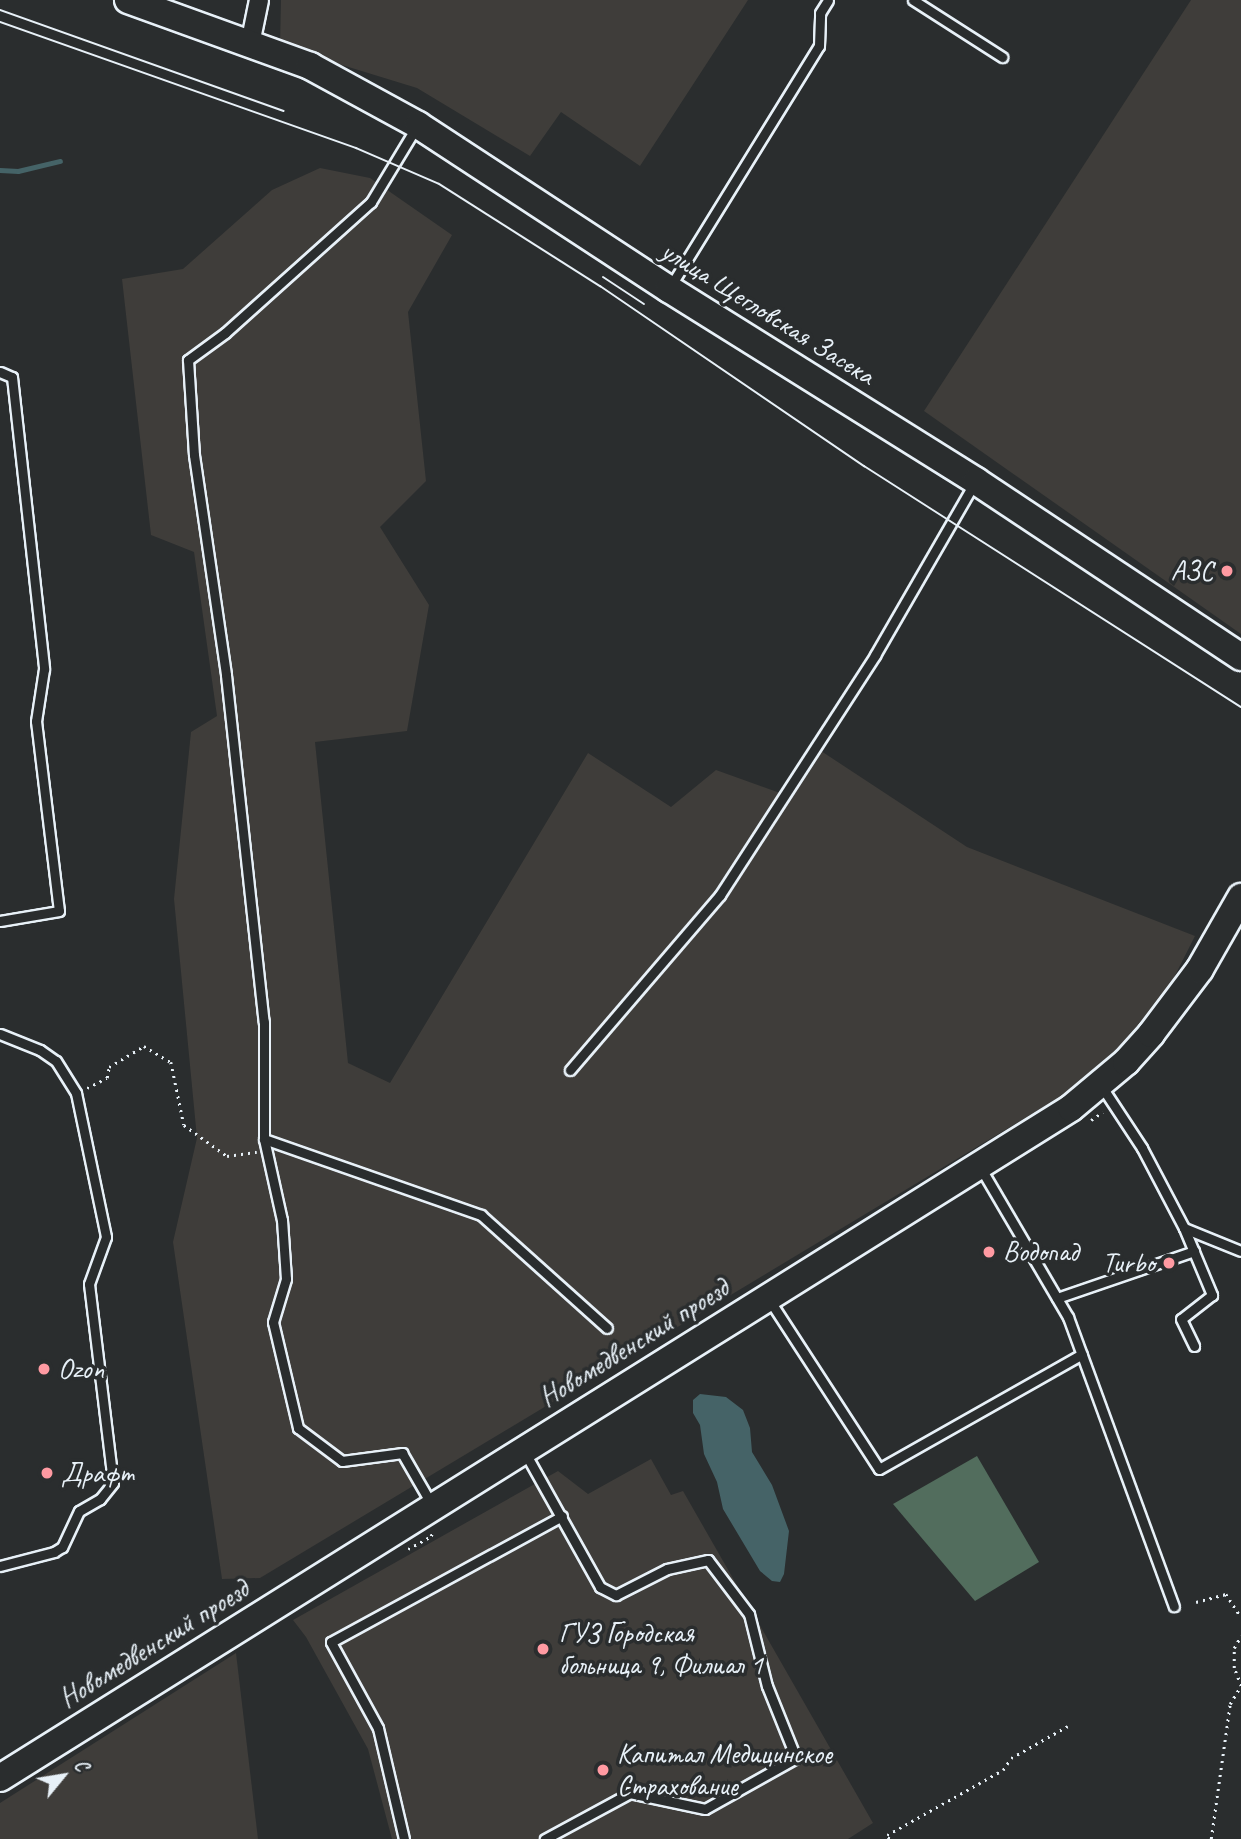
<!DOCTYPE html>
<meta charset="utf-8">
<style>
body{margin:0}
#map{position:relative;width:1241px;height:1839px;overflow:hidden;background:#2a2d2e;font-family:Caveat,sans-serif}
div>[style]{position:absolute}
.built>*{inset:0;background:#3f3d3a}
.green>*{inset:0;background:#526d5d}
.water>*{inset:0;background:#456367}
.stream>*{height:4.5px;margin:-2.25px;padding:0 2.25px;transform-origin:2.25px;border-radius:2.25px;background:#456367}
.path>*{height:2.5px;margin-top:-1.25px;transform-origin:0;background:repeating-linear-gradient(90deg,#e8f1f8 0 2px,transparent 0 7px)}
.roads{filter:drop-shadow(2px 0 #e8f1f8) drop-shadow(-2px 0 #e8f1f8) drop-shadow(0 2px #e8f1f8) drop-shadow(0 -2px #e8f1f8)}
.lane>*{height:9px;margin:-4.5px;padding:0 4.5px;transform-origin:4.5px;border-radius:4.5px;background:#2a2d2e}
.street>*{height:18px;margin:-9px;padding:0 9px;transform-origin:9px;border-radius:9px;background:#2a2d2e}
.secondary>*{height:26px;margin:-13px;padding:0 13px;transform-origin:13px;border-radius:13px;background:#2a2d2e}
.tram>*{height:2px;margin:-1px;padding:0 1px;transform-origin:1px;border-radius:1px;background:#e8f1f8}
.dots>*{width:19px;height:19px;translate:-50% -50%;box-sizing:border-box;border:4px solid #2a2d2e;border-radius:50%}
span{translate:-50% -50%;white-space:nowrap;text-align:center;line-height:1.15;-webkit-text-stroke:7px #2a2d2e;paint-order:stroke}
.street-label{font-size:28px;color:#e8f1f8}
.poi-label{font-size:28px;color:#e8f1f8}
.right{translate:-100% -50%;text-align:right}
.left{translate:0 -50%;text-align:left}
.north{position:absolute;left:28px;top:1741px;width:70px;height:70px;-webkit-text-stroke:5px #2a2d2e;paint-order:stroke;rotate:60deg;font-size:19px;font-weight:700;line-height:28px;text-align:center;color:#e8f1f8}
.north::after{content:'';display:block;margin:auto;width:24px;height:32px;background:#e8f1f8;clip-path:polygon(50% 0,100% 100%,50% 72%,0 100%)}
</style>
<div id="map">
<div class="built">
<div style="clip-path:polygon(281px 0,748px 0,640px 166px,561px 112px,530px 156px,417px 88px,280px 46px)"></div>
<div style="clip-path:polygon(1191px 0,1241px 0,1241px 634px,924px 411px)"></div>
<div style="clip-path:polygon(320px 168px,370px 178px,452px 235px,408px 312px,426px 481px,380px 527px,429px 605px,407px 731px,315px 742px,348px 1063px,390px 1083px,588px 753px,671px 807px,716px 770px,780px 793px,815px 747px,967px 847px,1195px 936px,1156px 1013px,1095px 1076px,260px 1578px,222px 1579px,173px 1242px,197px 1138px,174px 899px,191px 732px,217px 716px,194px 552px,151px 535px,122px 279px,183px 269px,272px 190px)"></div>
<div style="clip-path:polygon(651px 1459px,671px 1495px,683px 1491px,873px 1823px,848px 1839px,392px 1839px,368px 1749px,306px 1637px,293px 1620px,558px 1471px,588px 1494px)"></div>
<div style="clip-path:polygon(236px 1653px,258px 1839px,0 1839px,0 1803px)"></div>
</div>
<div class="green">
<div style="clip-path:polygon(977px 1456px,1039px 1562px,975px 1601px,893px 1504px)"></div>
</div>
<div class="water">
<div style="clip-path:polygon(700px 1394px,726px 1397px,743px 1410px,750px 1428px,752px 1452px,772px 1485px,789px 1531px,784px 1574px,780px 1582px,772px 1581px,760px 1571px,723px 1509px,717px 1482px,704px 1454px,700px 1425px,693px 1413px,693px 1400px)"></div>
</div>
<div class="stream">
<div style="left:0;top:170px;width:18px;rotate:3deg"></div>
<div style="left:18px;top:171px;width:43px;rotate:-13.4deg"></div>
</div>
<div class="path">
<div style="left:87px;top:1088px;width:22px;rotate:-27deg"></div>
<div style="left:107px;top:1078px;width:11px;rotate:-80deg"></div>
<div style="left:109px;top:1067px;width:41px;rotate:-31deg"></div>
<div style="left:144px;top:1046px;width:31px;rotate:31deg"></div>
<div style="left:171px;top:1062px;width:64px;rotate:78.3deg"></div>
<div style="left:184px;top:1125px;width:53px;rotate:35.8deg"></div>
<div style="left:227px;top:1156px;width:30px;rotate:-8deg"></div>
<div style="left:1091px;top:1120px;width:14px;rotate:-34deg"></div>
<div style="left:408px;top:1549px;width:26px;rotate:-29deg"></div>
<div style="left:431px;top:1536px;width:5px;rotate:-68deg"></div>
<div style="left:1196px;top:1602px;width:31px;rotate:-15deg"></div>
<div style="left:1226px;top:1594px;width:27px;rotate:57deg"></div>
<div style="left:889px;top:1839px;width:4px;rotate:-117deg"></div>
<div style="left:887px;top:1835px;width:133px;rotate:-29.3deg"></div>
<div style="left:1003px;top:1770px;width:14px;rotate:-56deg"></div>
<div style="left:1011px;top:1758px;width:65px;rotate:-29.3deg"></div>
<div style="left:1211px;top:1839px;width:136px;rotate:-82deg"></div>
<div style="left:1230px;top:1704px;width:21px;rotate:-59deg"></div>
<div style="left:1241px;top:1686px;width:19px;rotate:-111deg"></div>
<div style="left:1234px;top:1668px;width:20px;rotate:-90deg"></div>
<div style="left:1234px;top:1648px;width:14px;rotate:-60deg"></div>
</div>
<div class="roads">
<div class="lane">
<div style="left:913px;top:0;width:106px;rotate:32.6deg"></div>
<div style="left:417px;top:126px;width:89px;rotate:121.2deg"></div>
<div style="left:371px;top:202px;width:196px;rotate:138.1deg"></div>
<div style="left:225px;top:333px;width:46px;rotate:143.9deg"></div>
<div style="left:188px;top:360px;width:95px;rotate:86.4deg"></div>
<div style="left:194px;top:455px;width:222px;rotate:81.7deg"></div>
<div style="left:226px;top:675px;width:349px;rotate:83.8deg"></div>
<div style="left:264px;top:1022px;width:117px;rotate:90deg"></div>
<div style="left:264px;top:1139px;width:83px;rotate:77.5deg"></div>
<div style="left:282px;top:1220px;width:59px;rotate:86.1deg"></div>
<div style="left:286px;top:1279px;width:45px;rotate:106.8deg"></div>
<div style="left:273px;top:1322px;width:109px;rotate:76.7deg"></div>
<div style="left:298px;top:1428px;width:55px;rotate:36.9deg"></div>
<div style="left:342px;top:1461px;width:61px;rotate:-7.6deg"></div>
<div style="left:402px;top:1453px;width:60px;rotate:60deg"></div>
<div style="left:670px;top:287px;width:283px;rotate:-58.3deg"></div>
<div style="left:819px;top:46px;width:33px;rotate:-88deg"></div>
<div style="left:820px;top:13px;width:15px;rotate:-58deg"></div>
<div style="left:0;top:372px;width:13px;rotate:23deg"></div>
<div style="left:12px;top:377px;width:294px;rotate:83.7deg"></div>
<div style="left:44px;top:669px;width:53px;rotate:98.7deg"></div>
<div style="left:36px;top:721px;width:191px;rotate:83.1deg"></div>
<div style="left:59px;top:911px;width:60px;rotate:170.4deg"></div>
<div style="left:0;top:1034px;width:43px;rotate:21.8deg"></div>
<div style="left:40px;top:1050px;width:19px;rotate:35deg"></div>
<div style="left:56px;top:1061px;width:38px;rotate:58deg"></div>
<div style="left:76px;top:1093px;width:147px;rotate:78.2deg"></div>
<div style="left:106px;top:1237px;width:50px;rotate:109.9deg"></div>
<div style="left:89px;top:1284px;width:200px;rotate:83.1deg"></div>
<div style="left:113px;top:1483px;width:21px;rotate:129deg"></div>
<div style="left:100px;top:1499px;width:24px;rotate:150deg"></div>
<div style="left:79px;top:1511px;width:40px;rotate:115deg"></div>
<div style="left:62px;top:1547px;width:9px;rotate:148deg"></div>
<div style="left:54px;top:1552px;width:56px;rotate:165.5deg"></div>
<div style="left:570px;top:1070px;width:230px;rotate:-49.4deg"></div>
<div style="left:720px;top:895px;width:286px;rotate:-57.1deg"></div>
<div style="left:875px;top:655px;width:200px;rotate:-60deg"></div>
<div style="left:1102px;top:1087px;width:73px;rotate:56.7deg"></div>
<div style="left:1142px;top:1148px;width:90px;rotate:62.3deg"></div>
<div style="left:1184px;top:1228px;width:61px;rotate:22deg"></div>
<div style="left:264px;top:1139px;width:230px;rotate:19.3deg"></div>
<div style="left:481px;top:1215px;width:169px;rotate:41.9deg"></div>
<div style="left:980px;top:1167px;width:174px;rotate:59.6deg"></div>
<div style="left:1068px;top:1317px;width:308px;rotate:69.9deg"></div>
<div style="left:1184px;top:1228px;width:73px;rotate:67.3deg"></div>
<div style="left:1212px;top:1295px;width:39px;rotate:142deg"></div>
<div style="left:1181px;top:1319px;width:30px;rotate:64deg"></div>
<div style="left:1057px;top:1298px;width:145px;rotate:-18.9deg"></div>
<div style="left:770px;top:1301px;width:200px;rotate:57deg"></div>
<div style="left:879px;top:1469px;width:233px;rotate:-29.5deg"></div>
<div style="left:524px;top:1451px;width:156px;rotate:60.8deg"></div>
<div style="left:600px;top:1587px;width:18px;rotate:27deg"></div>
<div style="left:616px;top:1595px;width:57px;rotate:-27deg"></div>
<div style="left:667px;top:1569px;width:42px;rotate:-12.4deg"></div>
<div style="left:708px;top:1560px;width:68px;rotate:52.8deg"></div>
<div style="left:749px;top:1614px;width:74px;rotate:76deg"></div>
<div style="left:767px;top:1686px;width:78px;rotate:68.1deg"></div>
<div style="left:796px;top:1758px;width:104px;rotate:150.7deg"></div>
<div style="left:705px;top:1809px;width:77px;rotate:-168deg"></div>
<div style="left:630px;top:1793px;width:97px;rotate:151.6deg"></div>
<div style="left:404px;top:1839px;width:114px;rotate:-103.2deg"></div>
<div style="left:378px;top:1728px;width:98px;rotate:-118.7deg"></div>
<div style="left:331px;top:1642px;width:263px;rotate:-28.6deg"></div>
</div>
<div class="street">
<div style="left:250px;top:44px;width:45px;rotate:-78.4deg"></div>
</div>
<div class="secondary">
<div style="left:128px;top:0;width:194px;rotate:19.9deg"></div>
<div style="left:310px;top:66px;width:123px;rotate:28.6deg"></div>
<div style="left:418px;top:125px;width:300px;rotate:33.2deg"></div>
<div style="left:669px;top:289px;width:362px;rotate:32deg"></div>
<div style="left:976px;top:481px;width:318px;rotate:33.6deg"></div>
<div style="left:0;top:1778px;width:1263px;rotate:-32.03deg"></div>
<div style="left:1071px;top:1108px;width:72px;rotate:-39.9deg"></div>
<div style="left:1126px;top:1062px;width:38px;rotate:-48deg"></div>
<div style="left:1151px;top:1034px;width:81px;rotate:-53deg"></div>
<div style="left:1200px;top:969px;width:83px;rotate:-60.3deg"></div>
</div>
</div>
<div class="tram">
<div style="left:0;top:10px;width:301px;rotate:19.6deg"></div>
<div style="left:0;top:22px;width:378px;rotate:19.5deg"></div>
<div style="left:356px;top:148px;width:90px;rotate:23.4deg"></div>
<div style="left:439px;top:184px;width:191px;rotate:32.4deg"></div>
<div style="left:600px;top:286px;width:320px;rotate:34.3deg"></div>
<div style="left:864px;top:466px;width:447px;rotate:32.6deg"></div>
<div style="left:603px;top:277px;width:49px;rotate:33.4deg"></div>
</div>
<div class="dots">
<div style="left:1227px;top:571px;background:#ff9aa2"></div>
<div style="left:989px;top:1252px;background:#ff9aa2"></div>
<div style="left:1169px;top:1263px;background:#ff9aa2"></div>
<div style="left:44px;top:1369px;background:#ff9aa2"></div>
<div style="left:47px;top:1473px;background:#ff9aa2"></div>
<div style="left:543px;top:1649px;background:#ff9aa2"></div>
<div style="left:603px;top:1770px;background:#ff9aa2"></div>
</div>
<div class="street-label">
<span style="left:768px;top:313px;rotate:32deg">улица Щегловская Засека</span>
<span style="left:634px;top:1343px;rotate:-32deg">Новомедвенский проезд</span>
<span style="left:154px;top:1644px;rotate:-32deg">Новомедвенский проезд</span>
</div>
<div class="poi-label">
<span class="right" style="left:1213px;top:571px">АЗС</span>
<span class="left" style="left:1003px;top:1252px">Водопад</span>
<span class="right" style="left:1155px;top:1263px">Turbo</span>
<span class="left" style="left:58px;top:1369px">Ozon</span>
<span class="left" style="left:61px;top:1473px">Драфт</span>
<span class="left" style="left:559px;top:1649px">ГУЗ Городская<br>больница 9, Филиал 1</span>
<span class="left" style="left:617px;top:1770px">Капитал Медицинское<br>Страхование</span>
</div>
<div class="north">С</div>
</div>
